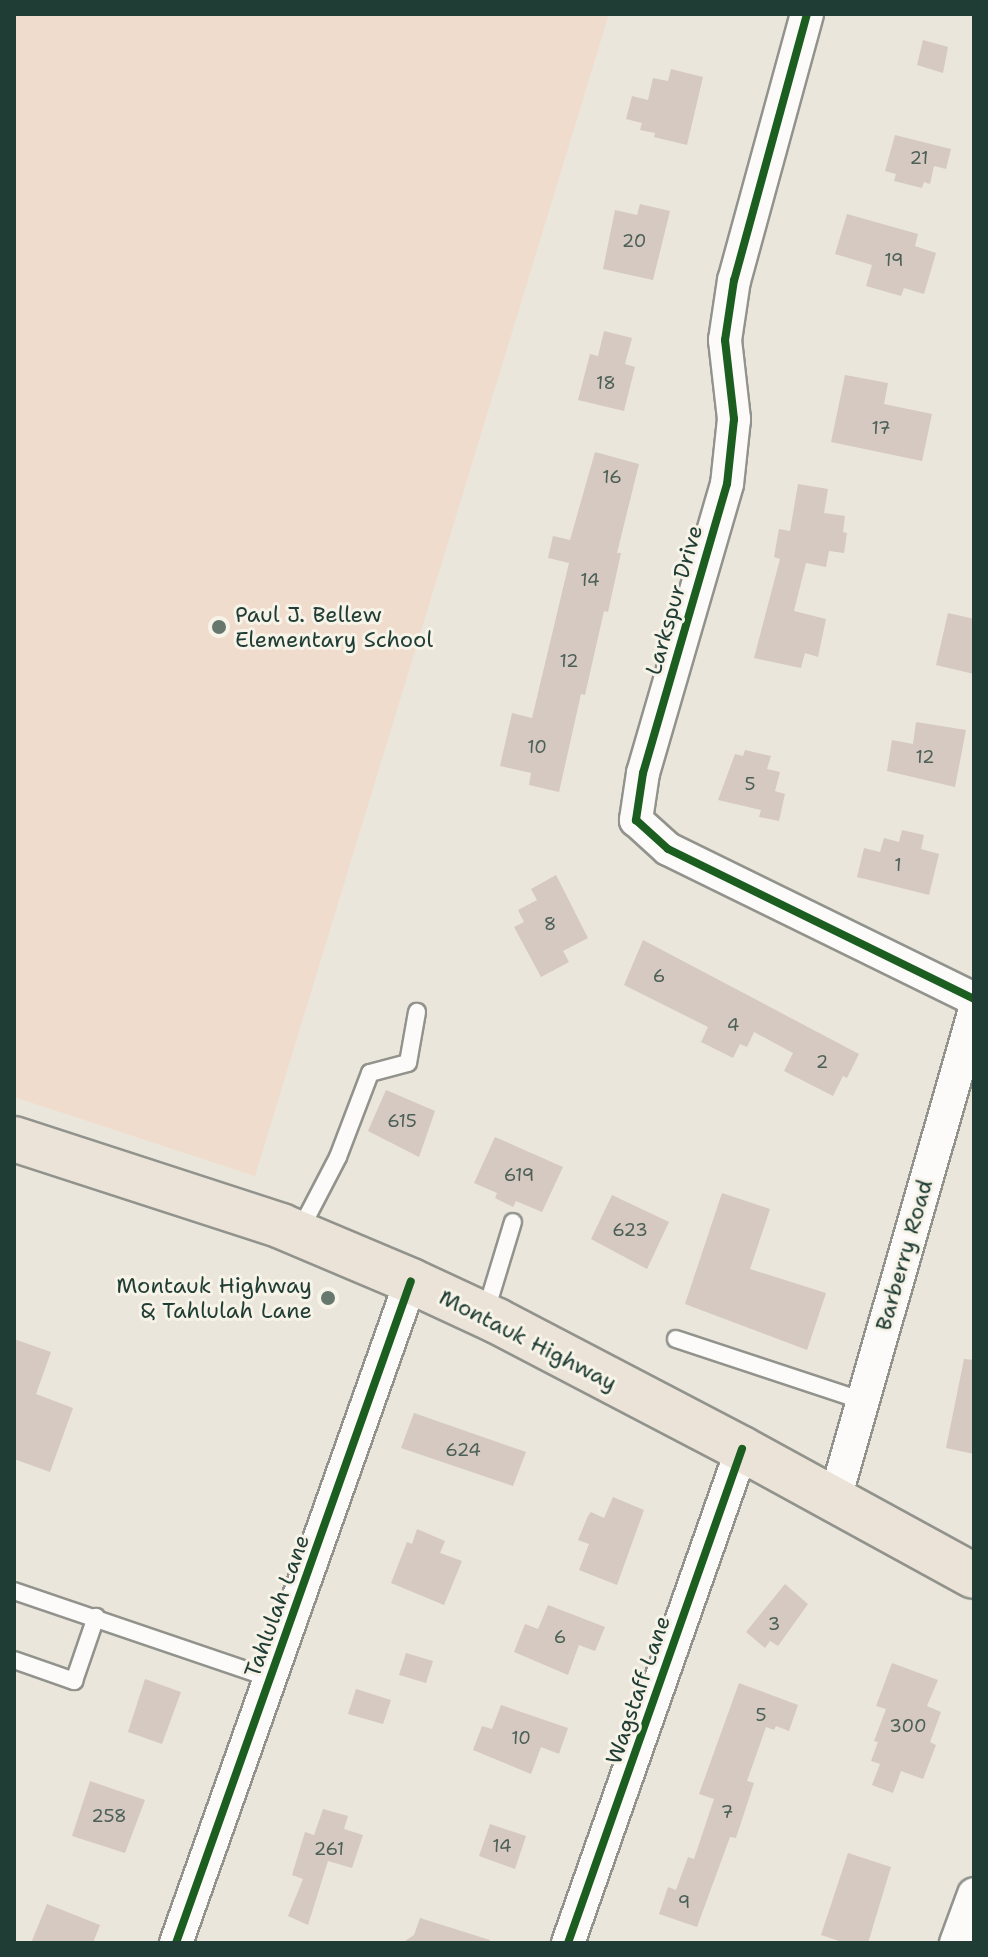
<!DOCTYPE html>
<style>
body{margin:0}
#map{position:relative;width:988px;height:1957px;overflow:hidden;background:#ebe6db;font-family:"Shantell Sans",sans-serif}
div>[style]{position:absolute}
.built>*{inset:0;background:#f0dccc}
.building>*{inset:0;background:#d5c9c1}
.roads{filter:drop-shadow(2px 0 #91938c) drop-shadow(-2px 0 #91938c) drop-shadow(0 2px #91938c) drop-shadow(0 -2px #91938c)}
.service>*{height:16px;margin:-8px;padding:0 8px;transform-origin:8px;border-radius:8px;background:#fcfbfa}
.minor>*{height:32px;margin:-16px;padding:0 16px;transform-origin:16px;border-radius:16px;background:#fcfbfa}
.primary>*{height:44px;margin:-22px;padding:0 22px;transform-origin:22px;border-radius:22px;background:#ebe3d8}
.cycleway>*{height:8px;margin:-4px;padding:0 4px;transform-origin:4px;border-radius:4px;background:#1b5e20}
.dots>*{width:22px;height:22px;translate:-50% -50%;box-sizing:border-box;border:4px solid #f7f3e8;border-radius:50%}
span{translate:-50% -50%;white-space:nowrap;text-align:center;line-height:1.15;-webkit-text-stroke:6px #f7f3e8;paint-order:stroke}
.number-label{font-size:18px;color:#4c6057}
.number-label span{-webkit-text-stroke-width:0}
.street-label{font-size:22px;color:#1f3d34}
.poi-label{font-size:22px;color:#1f3d34}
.left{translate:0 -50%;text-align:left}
.right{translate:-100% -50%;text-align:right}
.frame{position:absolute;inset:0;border:16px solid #1f3d34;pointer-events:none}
</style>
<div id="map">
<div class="built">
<div style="clip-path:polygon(14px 14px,609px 14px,255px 1176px,14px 1097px)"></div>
</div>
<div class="building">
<div style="clip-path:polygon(923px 40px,948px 47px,943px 73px,917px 65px)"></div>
<div style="clip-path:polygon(671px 69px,703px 77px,687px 145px,654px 137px,655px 133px,640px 130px,642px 123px,626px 119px,632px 96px,648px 100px,653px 78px,668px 81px)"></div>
<div style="clip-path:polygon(895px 135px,951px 149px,946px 169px,934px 166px,930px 184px,924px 182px,922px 188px,894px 181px,896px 174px,885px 171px)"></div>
<div style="clip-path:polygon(640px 204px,670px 211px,653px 280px,603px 269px,615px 210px,637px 215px)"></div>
<div style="clip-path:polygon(847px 214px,918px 234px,915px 246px,936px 253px,924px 294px,904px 288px,901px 296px,866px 286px,872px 265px,835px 254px)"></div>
<div style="clip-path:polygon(604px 331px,632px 338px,625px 364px,635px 367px,624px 411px,578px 400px,590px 354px,598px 356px)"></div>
<div style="clip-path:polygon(845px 375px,888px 383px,884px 404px,932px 414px,922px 461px,831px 442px)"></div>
<div style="clip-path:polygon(595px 452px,639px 464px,617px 553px,621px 553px,608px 612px,604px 611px,585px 695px,581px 694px,559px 792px,529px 785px,531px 773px,500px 766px,512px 713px,532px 718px,569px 563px,548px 558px,553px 536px,570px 540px)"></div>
<div style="clip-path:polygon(798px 484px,828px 489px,824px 513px,845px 516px,843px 532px,847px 533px,844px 553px,829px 551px,826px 567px,806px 563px,794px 611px,826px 619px,818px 657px,805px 653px,801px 668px,754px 658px,780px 559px,774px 557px,779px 529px,790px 531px)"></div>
<div style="clip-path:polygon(948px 613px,974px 619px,974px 674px,936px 665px)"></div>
<div style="clip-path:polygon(916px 722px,966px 730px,955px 787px,887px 771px,892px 740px,913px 744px)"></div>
<div style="clip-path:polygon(745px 750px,771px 756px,767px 769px,780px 772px,775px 791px,785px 794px,779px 821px,759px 817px,761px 810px,718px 800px,735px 754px,743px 756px)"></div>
<div style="clip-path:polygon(902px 830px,924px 835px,921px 849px,939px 854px,929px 895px,857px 877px,864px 848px,880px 852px,884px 838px,899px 842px)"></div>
<div style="clip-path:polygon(556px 875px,588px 938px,563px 951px,569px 962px,541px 977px,514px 927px,524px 922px,518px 910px,537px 900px,531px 889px)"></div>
<div style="clip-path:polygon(643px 940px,859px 1054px,847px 1078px,843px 1076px,833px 1096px,784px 1071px,793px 1053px,754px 1032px,747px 1047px,740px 1044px,733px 1058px,701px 1042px,708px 1027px,624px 985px)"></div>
<div style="clip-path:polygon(386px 1090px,435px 1111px,419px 1157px,368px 1131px)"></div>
<div style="clip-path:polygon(495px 1137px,563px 1167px,542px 1212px,516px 1201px,513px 1207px,495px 1198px,497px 1193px,474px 1183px)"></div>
<div style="clip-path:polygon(722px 1193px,770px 1209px,750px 1269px,826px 1293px,807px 1350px,685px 1304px)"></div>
<div style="clip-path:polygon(612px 1195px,669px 1222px,647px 1269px,591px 1239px)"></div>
<div style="clip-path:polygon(14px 1339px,51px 1352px,36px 1394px,73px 1408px,50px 1472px,14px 1459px)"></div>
<div style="clip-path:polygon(964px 1359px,974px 1360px,974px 1454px,946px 1448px)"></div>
<div style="clip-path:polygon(414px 1413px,526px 1452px,513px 1486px,401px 1448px)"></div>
<div style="clip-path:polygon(613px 1497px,644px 1510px,617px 1585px,579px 1570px,589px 1544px,578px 1540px,588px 1516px,591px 1512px,604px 1518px)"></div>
<div style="clip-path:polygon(417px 1529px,445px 1541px,440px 1553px,462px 1561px,444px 1605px,391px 1583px,407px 1542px,412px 1544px)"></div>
<div style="clip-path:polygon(785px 1584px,808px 1604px,778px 1646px,770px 1641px,765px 1648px,746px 1632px)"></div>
<div style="clip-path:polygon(548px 1605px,605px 1627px,595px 1651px,579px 1645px,568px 1675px,514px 1652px,525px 1624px,538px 1629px)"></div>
<div style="clip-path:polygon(406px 1653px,433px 1661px,426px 1683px,399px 1675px)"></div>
<div style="clip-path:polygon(892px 1663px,938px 1680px,927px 1706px,941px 1712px,930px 1742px,936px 1745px,923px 1779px,901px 1771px,893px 1793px,872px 1785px,880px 1764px,871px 1761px,878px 1742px,874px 1741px,886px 1709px,876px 1706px)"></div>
<div style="clip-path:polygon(145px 1679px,181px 1692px,162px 1744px,128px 1732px)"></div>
<div style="clip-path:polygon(739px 1683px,798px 1705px,789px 1731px,776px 1726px,774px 1730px,766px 1727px,747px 1781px,754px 1783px,736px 1838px,730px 1837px,697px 1927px,659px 1914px,668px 1887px,676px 1890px,688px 1857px,694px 1859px,714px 1799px,699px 1794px)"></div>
<div style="clip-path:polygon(356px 1689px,391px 1700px,383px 1724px,348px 1714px)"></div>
<div style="clip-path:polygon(501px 1705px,568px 1728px,559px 1754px,541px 1747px,531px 1774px,473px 1750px,482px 1726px,492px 1729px)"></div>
<div style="clip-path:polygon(90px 1781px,145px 1800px,125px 1853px,72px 1836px)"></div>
<div style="clip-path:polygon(323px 1809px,348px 1816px,344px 1829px,363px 1835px,352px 1868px,328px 1861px,308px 1925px,288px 1916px,303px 1879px,292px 1875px,305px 1832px,314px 1835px)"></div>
<div style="clip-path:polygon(490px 1824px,526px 1836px,515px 1869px,479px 1856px)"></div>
<div style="clip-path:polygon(848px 1853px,891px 1867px,868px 1943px,845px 1943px,821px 1935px)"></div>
<div style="clip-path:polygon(47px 1904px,100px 1925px,93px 1943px,31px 1943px)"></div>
<div style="clip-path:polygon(420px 1918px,490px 1940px,489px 1943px,402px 1943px,414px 1935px)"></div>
</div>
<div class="roads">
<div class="service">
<div style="left:299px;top:1232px;width:85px;rotate:-62.5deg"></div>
<div style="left:338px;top:1157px;width:90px;rotate:-69.1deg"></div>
<div style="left:370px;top:1073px;width:39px;rotate:-15deg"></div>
<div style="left:408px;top:1063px;width:52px;rotate:-80deg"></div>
<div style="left:485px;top:1314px;width:96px;rotate:-73.1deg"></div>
<div style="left:676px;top:1339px;width:197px;rotate:18.3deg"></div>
<div style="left:14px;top:1591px;width:270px;rotate:18.8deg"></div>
<div style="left:14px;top:1660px;width:64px;rotate:19.3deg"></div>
<div style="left:74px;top:1681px;width:68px;rotate:-71deg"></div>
</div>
<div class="minor">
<div style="left:807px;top:14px;width:276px;rotate:105.3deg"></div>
<div style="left:734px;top:280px;width:61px;rotate:98.5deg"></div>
<div style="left:725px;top:340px;width:80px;rotate:83.5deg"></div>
<div style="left:734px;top:419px;width:65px;rotate:96.1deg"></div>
<div style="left:727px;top:484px;width:301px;rotate:106.2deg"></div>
<div style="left:643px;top:773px;width:48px;rotate:98.5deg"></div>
<div style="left:636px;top:820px;width:43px;rotate:42.2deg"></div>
<div style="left:668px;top:849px;width:341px;rotate:26.1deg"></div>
<div style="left:835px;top:1498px;width:505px;rotate:-74.01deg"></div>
<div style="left:176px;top:1943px;width:702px;rotate:-70.46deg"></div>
<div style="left:568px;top:1943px;width:524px;rotate:-70.6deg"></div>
<div style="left:956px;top:1943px;width:52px;rotate:-69.8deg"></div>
</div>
<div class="primary">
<div style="left:14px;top:1139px;width:281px;rotate:18deg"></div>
<div style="left:281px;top:1226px;width:141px;rotate:22.9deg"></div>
<div style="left:411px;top:1281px;width:95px;rotate:24.9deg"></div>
<div style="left:497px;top:1321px;width:276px;rotate:27.6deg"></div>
<div style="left:742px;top:1449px;width:264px;rotate:28.7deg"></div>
</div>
</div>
<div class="cycleway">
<div style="left:807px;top:14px;width:276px;rotate:105.3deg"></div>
<div style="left:734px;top:280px;width:61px;rotate:98.5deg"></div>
<div style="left:725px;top:340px;width:80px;rotate:83.5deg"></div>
<div style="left:734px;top:419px;width:65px;rotate:96.1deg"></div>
<div style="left:727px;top:484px;width:301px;rotate:106.2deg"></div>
<div style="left:643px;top:773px;width:48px;rotate:98.5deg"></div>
<div style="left:636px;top:820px;width:43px;rotate:42.2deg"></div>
<div style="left:668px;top:849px;width:341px;rotate:26.1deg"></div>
<div style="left:176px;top:1943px;width:702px;rotate:-70.46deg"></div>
<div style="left:568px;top:1943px;width:524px;rotate:-70.6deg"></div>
</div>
<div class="dots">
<div style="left:219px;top:627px;background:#66786e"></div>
<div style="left:328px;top:1298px;background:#66786e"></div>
</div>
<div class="number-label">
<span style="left:919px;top:158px">21</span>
<span style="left:634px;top:241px">20</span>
<span style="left:894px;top:260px">19</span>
<span style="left:606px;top:383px">18</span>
<span style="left:881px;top:428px">17</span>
<span style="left:612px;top:477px">16</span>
<span style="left:590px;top:580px">14</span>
<span style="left:569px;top:661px">12</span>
<span style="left:537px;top:747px">10</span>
<span style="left:925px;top:757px">12</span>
<span style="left:750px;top:784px">5</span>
<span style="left:898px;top:865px">1</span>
<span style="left:550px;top:924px">8</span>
<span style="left:659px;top:976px">6</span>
<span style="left:733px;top:1025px">4</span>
<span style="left:822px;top:1062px">2</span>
<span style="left:402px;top:1121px">615</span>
<span style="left:519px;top:1175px">619</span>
<span style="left:630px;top:1230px">623</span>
<span style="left:463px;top:1450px">624</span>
<span style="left:774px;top:1624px">3</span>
<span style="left:560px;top:1637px">6</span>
<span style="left:761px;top:1715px">5</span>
<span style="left:908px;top:1726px">300</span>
<span style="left:521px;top:1738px">10</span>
<span style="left:727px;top:1812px">7</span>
<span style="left:109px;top:1816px">258</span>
<span style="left:502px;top:1846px">14</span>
<span style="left:329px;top:1849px">261</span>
<span style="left:684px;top:1902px">9</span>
</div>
<div class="street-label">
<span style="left:674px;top:600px;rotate:-74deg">Larkspur Drive</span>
<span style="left:904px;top:1255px;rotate:-74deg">Barberry Road</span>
<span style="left:528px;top:1340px;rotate:27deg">Montauk Highway</span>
<span style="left:277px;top:1606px;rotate:-70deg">Tahlulah Lane</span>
<span style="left:638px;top:1690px;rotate:-71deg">Wagstaff Lane</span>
</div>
<div class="poi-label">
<span class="left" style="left:235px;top:627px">Paul J. Bellew<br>Elementary School</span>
<span class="right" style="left:312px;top:1298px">Montauk Highway<br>&amp; Tahlulah Lane</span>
</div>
<div class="frame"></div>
</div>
